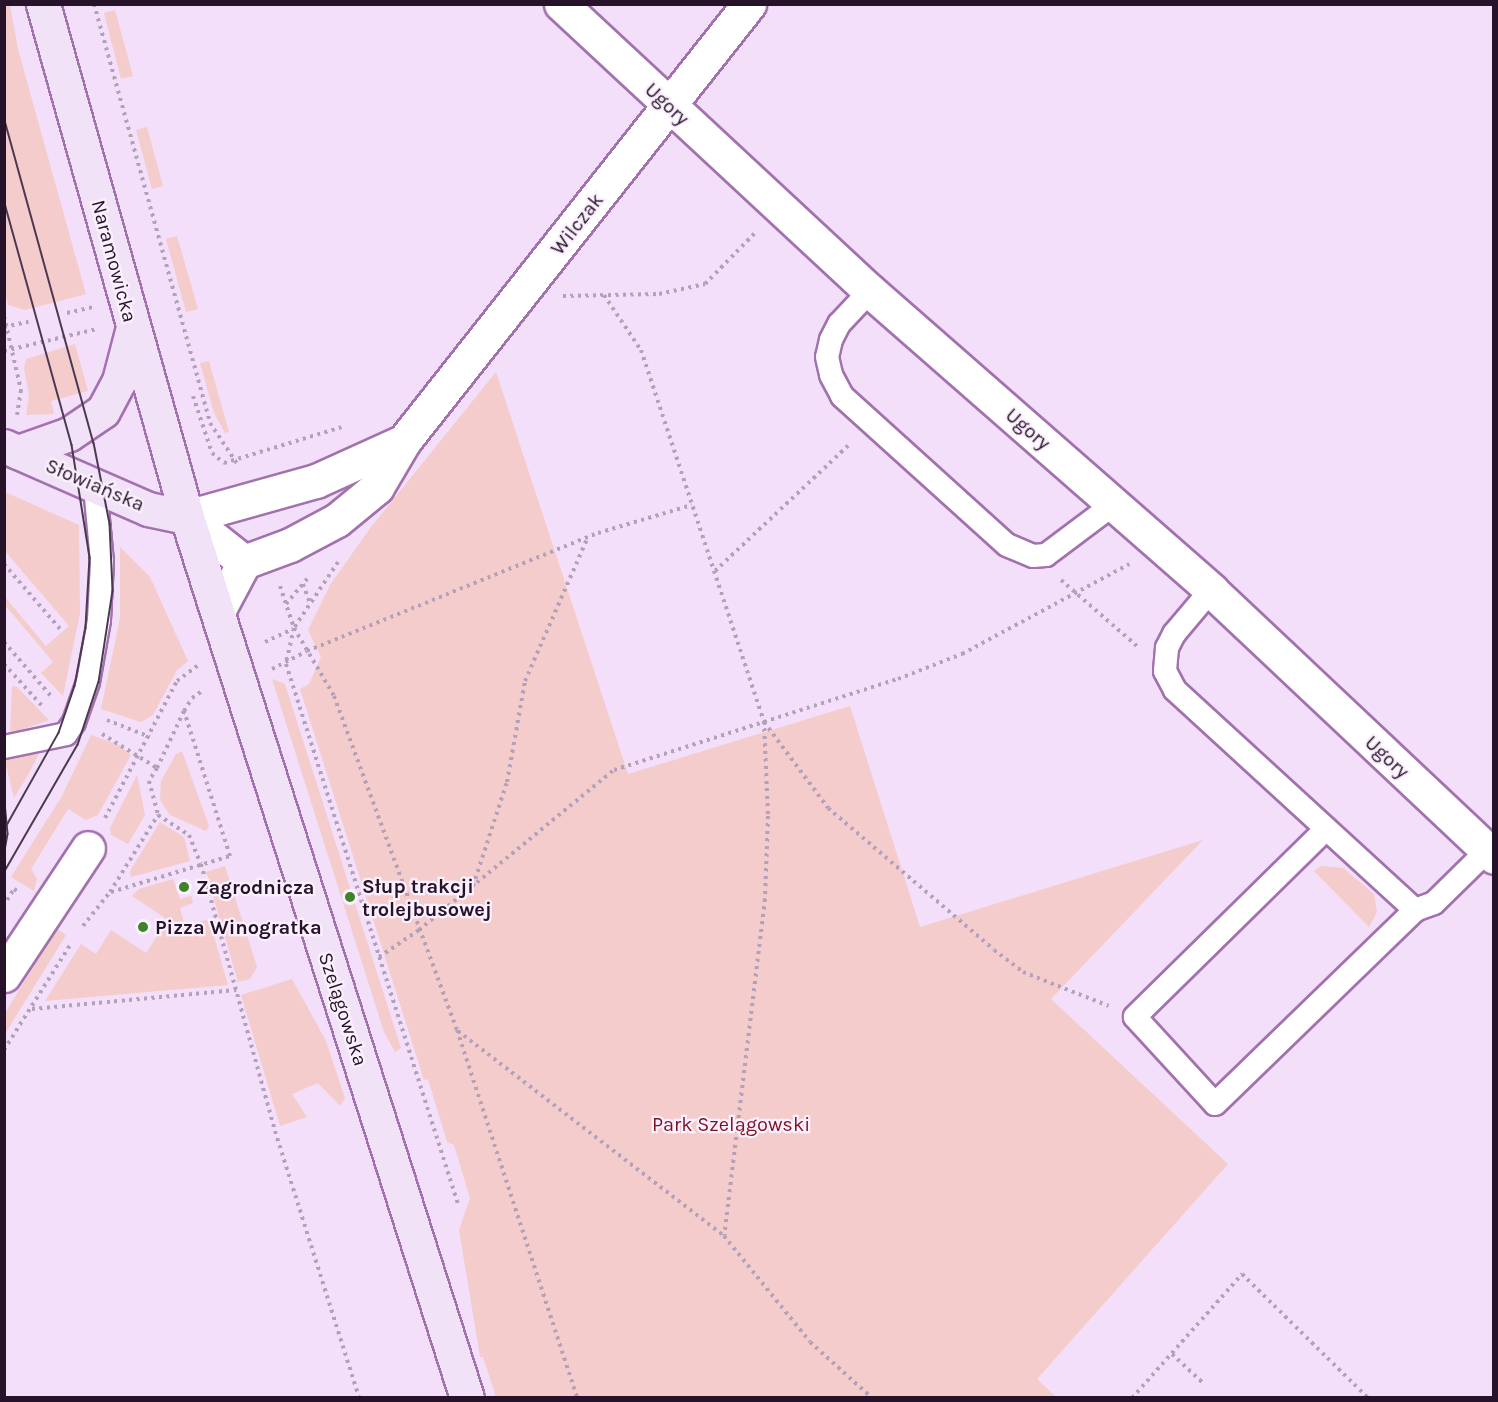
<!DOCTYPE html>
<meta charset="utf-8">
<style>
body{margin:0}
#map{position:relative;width:1498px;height:1402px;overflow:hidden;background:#f3dff9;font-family:Karla,sans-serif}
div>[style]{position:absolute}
.green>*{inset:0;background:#f3cccb}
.path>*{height:4px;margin-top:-2px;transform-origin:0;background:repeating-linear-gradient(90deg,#b3a0b9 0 3px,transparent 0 7.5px)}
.roads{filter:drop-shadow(2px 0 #a272ae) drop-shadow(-2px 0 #a272ae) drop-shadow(0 2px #a272ae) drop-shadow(0 -2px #a272ae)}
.lane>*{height:22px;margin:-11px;padding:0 11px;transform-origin:11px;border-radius:11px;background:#fff}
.street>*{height:33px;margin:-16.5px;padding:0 16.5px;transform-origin:16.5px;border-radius:16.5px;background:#fff}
.secondary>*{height:33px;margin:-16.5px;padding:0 16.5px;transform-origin:16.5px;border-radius:16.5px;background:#f2e2f7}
.tram>*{height:1.5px;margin:-0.75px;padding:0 0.75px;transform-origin:0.75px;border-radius:0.75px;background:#4c3951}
.dots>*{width:16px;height:16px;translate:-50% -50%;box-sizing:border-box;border:3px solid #fbf0fd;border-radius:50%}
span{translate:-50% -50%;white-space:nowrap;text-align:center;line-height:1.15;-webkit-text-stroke:4.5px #fbf0fd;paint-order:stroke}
.street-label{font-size:20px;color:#26132a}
.poi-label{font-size:20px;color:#26132a;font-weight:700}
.left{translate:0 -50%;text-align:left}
.park-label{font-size:20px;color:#7c1223}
.frame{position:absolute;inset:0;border:6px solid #26132a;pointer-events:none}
</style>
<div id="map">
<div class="green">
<div style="clip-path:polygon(4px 5px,10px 5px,18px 49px,86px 294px,25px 310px,8px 305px,5px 292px)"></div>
<div style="clip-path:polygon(115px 10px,133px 76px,121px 79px,104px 13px)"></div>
<div style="clip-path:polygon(147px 127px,163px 186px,152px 189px,136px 130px)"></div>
<div style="clip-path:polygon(177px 236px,198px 309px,186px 312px,166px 239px)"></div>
<div style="clip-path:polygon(75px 344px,88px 391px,51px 401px,54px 414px,26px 415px,29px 395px,24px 368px,26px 359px)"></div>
<div style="clip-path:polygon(209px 361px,229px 432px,225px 433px,214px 413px,200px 363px)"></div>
<div style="clip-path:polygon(496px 372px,628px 774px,850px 706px,920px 927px,1203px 840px,1051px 999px,1228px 1164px,1037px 1379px,1056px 1397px,496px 1397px,483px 1357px,480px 1357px,459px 1230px,470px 1198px,454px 1145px,447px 1142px,428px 1079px,424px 1080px,300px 689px,309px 684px,321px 657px,308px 630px,330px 585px,371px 527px)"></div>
<div style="clip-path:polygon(5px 492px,79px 525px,80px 613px,63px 696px,41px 673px,53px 662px,5px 605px,5px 597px,46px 646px,69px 626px,5px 551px)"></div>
<div style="clip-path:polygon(120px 547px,150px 577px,188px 661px,177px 670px,153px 715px,141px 722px,101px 709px,120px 618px)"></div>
<div style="clip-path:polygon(272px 679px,285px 684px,401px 1048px,395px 1052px,384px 1032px)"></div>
<div style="clip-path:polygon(12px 686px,17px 687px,49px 720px,10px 734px)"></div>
<div style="clip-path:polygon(91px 735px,119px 745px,131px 755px,98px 815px,86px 820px,68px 809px,31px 869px,37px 879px,34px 891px,11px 877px,62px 796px)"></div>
<div style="clip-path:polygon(41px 750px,28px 775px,14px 798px,4px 757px)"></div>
<div style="clip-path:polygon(182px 751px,209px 826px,206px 831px,170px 815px,160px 800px,161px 781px,176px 754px)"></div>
<div style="clip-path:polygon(137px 775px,145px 815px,128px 844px,111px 835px,110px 828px)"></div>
<div style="clip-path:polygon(160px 822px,184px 837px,190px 861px,131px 877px,130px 871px)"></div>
<div style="clip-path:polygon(225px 866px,257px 967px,250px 979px,238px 982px,206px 872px)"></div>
<div style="clip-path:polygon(1321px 866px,1343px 868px,1374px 894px,1377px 912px,1369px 927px,1314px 871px)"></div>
<div style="clip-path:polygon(173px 879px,180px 899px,191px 896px,193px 903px,180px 908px,185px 926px,209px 919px,228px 985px,45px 1001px,81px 944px,96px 954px,111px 930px,146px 953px,168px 920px,132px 896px,139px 889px)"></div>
<div style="clip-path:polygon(57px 929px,66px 935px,5px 1034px,5px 1013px)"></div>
<div style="clip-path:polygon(292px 979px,326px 1041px,345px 1098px,340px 1106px,318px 1083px,292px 1094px,307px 1117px,280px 1126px,241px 995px)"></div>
</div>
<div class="path">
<div style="left:94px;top:4px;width:435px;rotate:74.5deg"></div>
<div style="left:210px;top:423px;width:50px;rotate:56.3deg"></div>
<div style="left:604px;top:295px;width:66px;rotate:56.1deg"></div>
<div style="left:641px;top:350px;width:391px;rotate:71.7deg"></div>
<div style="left:764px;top:721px;width:95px;rotate:87.6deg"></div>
<div style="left:768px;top:816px;width:83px;rotate:92.1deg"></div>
<div style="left:765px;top:899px;width:339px;rotate:96.9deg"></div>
<div style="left:563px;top:296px;width:96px;rotate:-1.2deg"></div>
<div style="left:659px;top:294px;width:47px;rotate:-12.3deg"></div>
<div style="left:705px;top:284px;width:71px;rotate:-45.6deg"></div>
<div style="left:67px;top:313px;width:26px;rotate:-13deg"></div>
<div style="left:4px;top:316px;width:76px;rotate:77.1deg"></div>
<div style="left:21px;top:390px;width:25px;rotate:99deg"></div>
<div style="left:4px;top:327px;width:25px;rotate:-12deg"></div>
<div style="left:4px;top:351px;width:96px;rotate:-13.3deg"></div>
<div style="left:193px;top:396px;width:60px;rotate:71.6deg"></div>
<div style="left:212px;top:453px;width:16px;rotate:40deg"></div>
<div style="left:224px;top:463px;width:123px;rotate:-17deg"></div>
<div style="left:338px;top:562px;width:79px;rotate:123.7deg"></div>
<div style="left:294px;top:628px;width:37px;rotate:103deg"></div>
<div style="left:286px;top:664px;width:567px;rotate:72.33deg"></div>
<div style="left:4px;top:564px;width:87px;rotate:49.2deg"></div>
<div style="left:715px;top:571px;width:187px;rotate:-43.3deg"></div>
<div style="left:1061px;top:580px;width:101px;rotate:41deg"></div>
<div style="left:303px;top:584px;width:20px;rotate:70deg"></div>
<div style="left:280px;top:586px;width:44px;rotate:71.6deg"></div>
<div style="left:294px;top:628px;width:79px;rotate:59.5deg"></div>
<div style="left:334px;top:696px;width:356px;rotate:69.8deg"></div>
<div style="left:457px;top:1030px;width:387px;rotate:71.9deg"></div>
<div style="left:286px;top:604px;width:35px;rotate:-50deg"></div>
<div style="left:4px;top:642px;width:72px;rotate:49deg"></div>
<div style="left:265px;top:642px;width:31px;rotate:-25deg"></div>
<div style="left:4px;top:664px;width:59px;rotate:47.7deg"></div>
<div style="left:272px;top:669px;width:39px;rotate:-27deg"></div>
<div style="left:307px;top:651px;width:314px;rotate:-22.1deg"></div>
<div style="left:598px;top:533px;width:98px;rotate:-16.6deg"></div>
<div style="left:107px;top:720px;width:46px;rotate:21.6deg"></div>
<div style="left:764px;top:722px;width:107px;rotate:53.3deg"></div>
<div style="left:828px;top:808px;width:218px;rotate:40.5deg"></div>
<div style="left:994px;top:950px;width:36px;rotate:37deg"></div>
<div style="left:1023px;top:972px;width:92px;rotate:21.6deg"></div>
<div style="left:102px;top:734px;width:65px;rotate:31.7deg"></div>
<div style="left:157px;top:768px;width:63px;rotate:-64.7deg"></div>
<div style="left:184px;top:711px;width:15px;rotate:-58deg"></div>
<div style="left:192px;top:698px;width:14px;rotate:-34deg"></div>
<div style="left:157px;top:768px;width:15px;rotate:122deg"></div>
<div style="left:149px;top:781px;width:35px;rotate:75deg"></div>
<div style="left:158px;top:815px;width:37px;rotate:33deg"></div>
<div style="left:189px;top:835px;width:31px;rotate:68deg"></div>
<div style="left:201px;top:864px;width:277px;rotate:74.5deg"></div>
<div style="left:275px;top:1131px;width:280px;rotate:72.5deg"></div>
<div style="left:105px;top:818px;width:155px;rotate:-62.3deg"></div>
<div style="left:177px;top:681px;width:26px;rotate:-37deg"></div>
<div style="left:473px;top:886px;width:109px;rotate:-71.9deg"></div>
<div style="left:507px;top:782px;width:103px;rotate:-79.9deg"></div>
<div style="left:525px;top:681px;width:157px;rotate:-66.4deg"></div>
<div style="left:111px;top:892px;width:124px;rotate:-16.8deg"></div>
<div style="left:230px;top:856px;width:152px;rotate:-107.6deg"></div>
<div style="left:7px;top:900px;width:13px;rotate:-58deg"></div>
<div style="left:14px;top:889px;width:4px;rotate:34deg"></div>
<div style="left:83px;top:926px;width:43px;rotate:-51.5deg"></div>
<div style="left:110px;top:892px;width:91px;rotate:-58.1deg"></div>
<div style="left:379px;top:957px;width:48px;rotate:-34deg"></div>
<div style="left:419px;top:930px;width:252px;rotate:-39.4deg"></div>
<div style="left:614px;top:770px;width:298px;rotate:-17.8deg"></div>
<div style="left:898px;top:679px;width:69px;rotate:-21.3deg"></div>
<div style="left:962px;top:654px;width:190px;rotate:-28.3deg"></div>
<div style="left:32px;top:1009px;width:205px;rotate:-5.3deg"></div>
<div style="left:458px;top:1031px;width:336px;rotate:37.6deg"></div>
<div style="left:724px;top:1236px;width:136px;rotate:50.9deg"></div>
<div style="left:810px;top:1342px;width:84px;rotate:42.1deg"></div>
<div style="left:4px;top:1050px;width:124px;rotate:-57.8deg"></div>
<div style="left:1172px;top:1354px;width:45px;rotate:43.2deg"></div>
<div style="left:1132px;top:1398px;width:166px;rotate:-48.4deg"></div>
<div style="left:1242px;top:1274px;width:177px;rotate:44.5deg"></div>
</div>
<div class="roads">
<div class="lane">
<div style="left:870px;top:291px;width:45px;rotate:133.2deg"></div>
<div style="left:839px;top:324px;width:18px;rotate:117deg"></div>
<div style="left:831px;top:340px;width:17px;rotate:103deg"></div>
<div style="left:827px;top:357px;width:18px;rotate:77deg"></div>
<div style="left:831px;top:375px;width:24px;rotate:62deg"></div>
<div style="left:842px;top:396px;width:222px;rotate:42.1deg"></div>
<div style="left:1007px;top:545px;width:28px;rotate:23deg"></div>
<div style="left:1033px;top:556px;width:13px;rotate:-4deg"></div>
<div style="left:1046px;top:555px;width:85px;rotate:-36.9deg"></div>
<div style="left:1211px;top:590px;width:57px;rotate:130.1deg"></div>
<div style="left:1174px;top:634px;width:16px;rotate:117deg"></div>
<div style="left:1167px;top:648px;width:23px;rotate:95deg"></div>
<div style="left:1165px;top:671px;width:21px;rotate:62deg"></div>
<div style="left:1175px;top:690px;width:326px;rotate:42.5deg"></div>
<div style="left:1415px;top:910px;width:20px;rotate:-20deg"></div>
<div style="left:1434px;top:903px;width:74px;rotate:-44.5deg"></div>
<div style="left:4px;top:747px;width:63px;rotate:-11.8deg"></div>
<div style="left:66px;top:734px;width:14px;rotate:-56deg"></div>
<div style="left:74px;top:722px;width:42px;rotate:-70.7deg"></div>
<div style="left:88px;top:682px;width:63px;rotate:-79.9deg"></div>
<div style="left:99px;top:620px;width:58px;rotate:-87deg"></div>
<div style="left:102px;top:562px;width:76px;rotate:-95.3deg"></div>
<div style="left:1326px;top:829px;width:268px;rotate:135.5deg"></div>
<div style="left:1135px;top:1017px;width:118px;rotate:47.4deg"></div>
<div style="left:1215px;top:1104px;width:279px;rotate:-44.1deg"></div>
</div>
<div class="street">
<div style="left:561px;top:4px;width:422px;rotate:42.9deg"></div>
<div style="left:870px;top:291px;width:454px;rotate:41.2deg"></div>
<div style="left:1211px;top:590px;width:389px;rotate:43.3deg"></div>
<div style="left:187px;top:517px;width:134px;rotate:-15.6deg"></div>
<div style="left:316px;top:481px;width:97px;rotate:-24.4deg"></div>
<div style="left:187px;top:517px;width:73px;rotate:38.3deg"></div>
<div style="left:218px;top:611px;width:55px;rotate:-62deg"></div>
<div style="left:244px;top:562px;width:49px;rotate:-20.3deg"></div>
<div style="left:290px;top:545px;width:53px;rotate:-28deg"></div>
<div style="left:337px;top:520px;width:52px;rotate:-39.5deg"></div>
<div style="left:377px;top:487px;width:53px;rotate:-59.6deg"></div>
<div style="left:404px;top:441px;width:557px;rotate:-51.71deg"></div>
<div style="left:4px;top:975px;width:152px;rotate:-56.5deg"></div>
</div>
<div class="secondary">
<div style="left:43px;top:4px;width:533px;rotate:74.32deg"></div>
<div style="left:187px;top:517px;width:924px;rotate:72.37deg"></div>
<div style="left:4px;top:446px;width:157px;rotate:23.6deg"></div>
<div style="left:148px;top:509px;width:40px;rotate:12deg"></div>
<div style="left:18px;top:452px;width:54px;rotate:-19.4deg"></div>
<div style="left:69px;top:434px;width:41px;rotate:-34.1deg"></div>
<div style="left:103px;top:411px;width:34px;rotate:-62deg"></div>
<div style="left:119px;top:381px;width:52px;rotate:-75.4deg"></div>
</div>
</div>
<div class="tram">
<div style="left:4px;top:117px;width:338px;rotate:74.6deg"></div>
<div style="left:94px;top:443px;width:83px;rotate:78.8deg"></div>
<div style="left:110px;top:524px;width:67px;rotate:87.4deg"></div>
<div style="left:113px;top:591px;width:92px;rotate:98.7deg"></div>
<div style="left:99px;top:682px;width:66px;rotate:108.4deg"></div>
<div style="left:78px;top:745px;width:148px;rotate:120deg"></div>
<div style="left:4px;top:200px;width:254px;rotate:74.5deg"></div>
<div style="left:72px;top:445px;width:114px;rotate:80.9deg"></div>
<div style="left:90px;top:558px;width:70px;rotate:93.3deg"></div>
<div style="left:86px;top:628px;width:59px;rotate:100.7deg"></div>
<div style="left:75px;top:686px;width:50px;rotate:108.8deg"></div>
<div style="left:59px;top:733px;width:112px;rotate:119.3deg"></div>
<div style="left:4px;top:793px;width:41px;rotate:84.4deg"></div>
<div style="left:8px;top:834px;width:22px;rotate:100deg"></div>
</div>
<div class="dots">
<div style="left:184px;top:887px;background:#3d8328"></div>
<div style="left:350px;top:897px;background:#3d8328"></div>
<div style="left:143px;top:927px;background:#3d8328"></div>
</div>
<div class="street-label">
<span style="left:667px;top:104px;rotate:43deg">Ugory</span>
<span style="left:577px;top:224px;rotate:-52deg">Wilczak</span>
<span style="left:114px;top:261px;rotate:75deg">Naramowicka</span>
<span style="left:1028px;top:429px;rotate:41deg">Ugory</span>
<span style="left:95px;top:485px;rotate:23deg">Słowiańska</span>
<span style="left:1387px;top:757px;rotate:43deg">Ugory</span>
<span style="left:343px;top:1009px;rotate:72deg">Szelągowska</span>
</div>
<div class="poi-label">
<span class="left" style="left:362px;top:898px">Słup trakcji<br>trolejbusowej</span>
<span class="left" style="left:196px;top:887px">Zagrodnicza</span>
<span class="left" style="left:155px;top:927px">Pizza Winogratka</span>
</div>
<div class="park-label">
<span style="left:731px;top:1124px">Park Szelągowski</span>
</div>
<div class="frame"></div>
</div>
